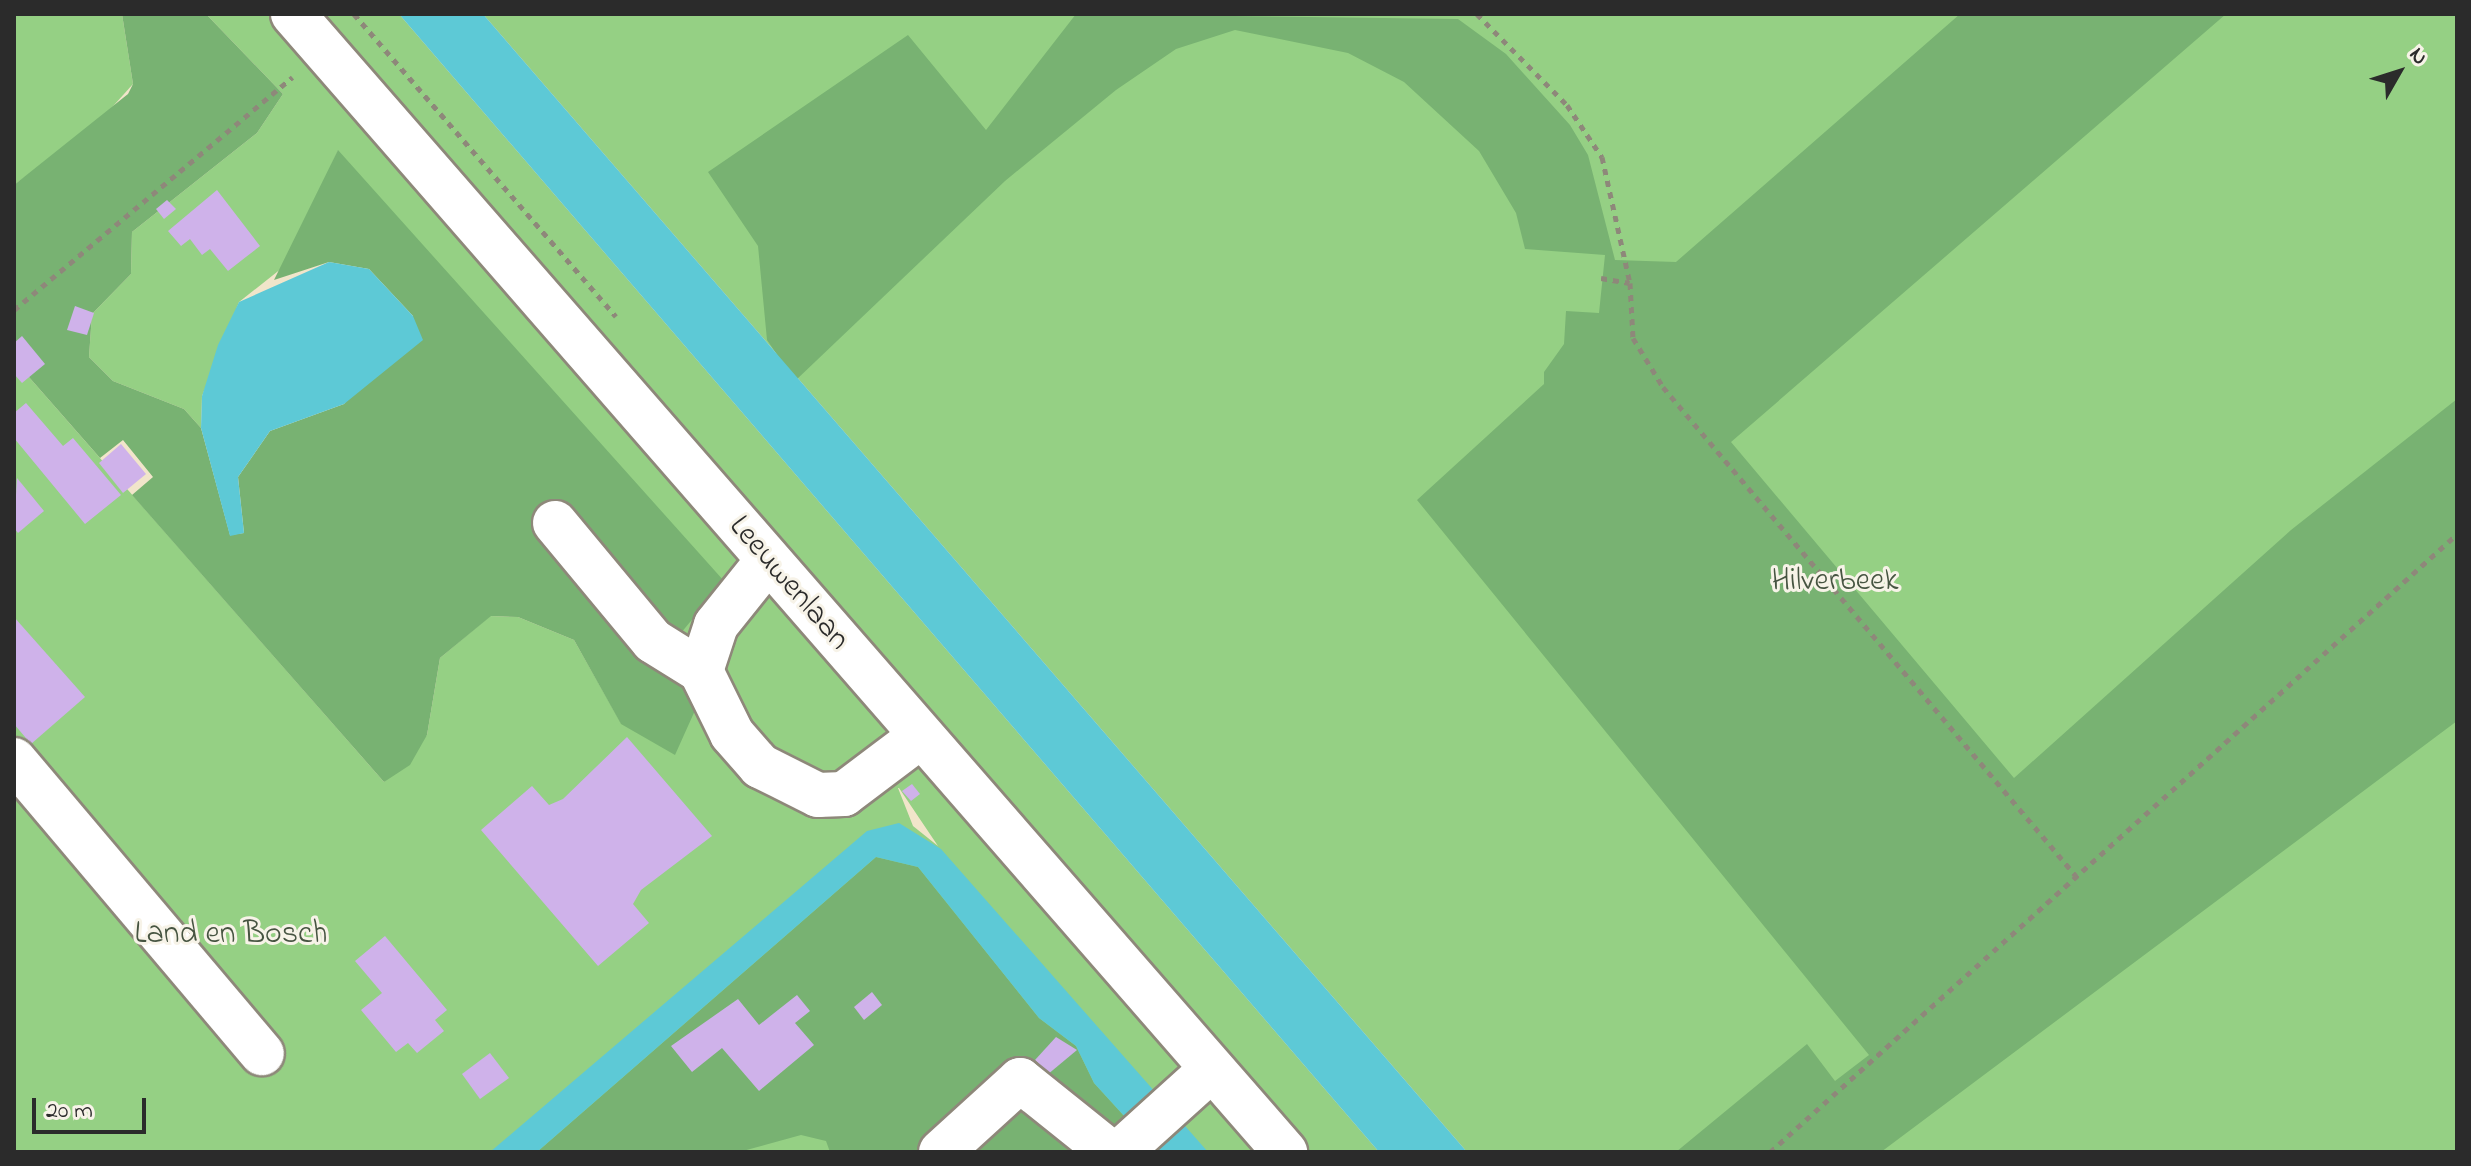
<!DOCTYPE html>
<style>
body{margin:0}
#map{position:relative;width:2471px;height:1166px;overflow:hidden;background:#f1e5ca;font-family:"Indie Flower",sans-serif}
div>[style]{position:absolute}
.green>*{inset:0;background:#95d084}
.forest>*{inset:0;background:#78b272}
.water>*{inset:0;background:#5dc9d6}
.building>*{inset:0;background:#cfb2ea}
.path>*{height:5px;margin-top:-2.5px;transform-origin:0;background:repeating-linear-gradient(90deg,#8e887a 0 6px,transparent 0 12px)}
.roads{filter:drop-shadow(2px 0 #8e887a) drop-shadow(-2px 0 #8e887a) drop-shadow(0 2px #8e887a) drop-shadow(0 -2px #8e887a)}
.minor>*{height:44px;margin:-22px;padding:0 22px;transform-origin:22px;border-radius:22px;background:#fff}
span{translate:-50% -50%;white-space:nowrap;text-align:center;line-height:1.15;-webkit-text-stroke:6px #f7f3e8;paint-order:stroke}
.park-label{font-size:32px;color:#465441}
.street-label{font-size:32px;color:#2b2b2b}
.frame{position:absolute;inset:0;border:16px solid #2b2b2b;pointer-events:none}
.north{position:absolute;left:2359px;top:32px;width:80px;height:80px;-webkit-text-stroke:6px #f7f3e8;paint-order:stroke;rotate:51deg;font-size:22px;font-weight:700;line-height:32px;text-align:center;color:#2b2b2b}
.north::after{content:'';display:block;margin:auto;width:28px;height:36px;background:#2b2b2b;clip-path:polygon(50% 0,100% 100%,50% 72%,0 100%)}
.scale{position:absolute;left:32px;top:1098px;width:114px;height:36px;box-sizing:border-box;border:4px solid #2b2b2b;border-top:0;padding-left:10px;font-size:24px;line-height:28px;white-space:nowrap;color:#2b2b2b;-webkit-text-stroke:6px #f7f3e8;paint-order:stroke}
</style>
<div id="map">
<div class="green">
<div style="clip-path:polygon(14px 14px,122px 14px,133px 84px,97px 124px,14px 185px)"></div>
<div style="clip-path:polygon(evenodd,206px 14px,399px 14px,1379px 1152px,14px 1152px,14px 360px,384px 782px,427px 735px,440px 658px,490px 616px,518px 617px,574px 640px,621px 723px,675px 754px,338px 151px,282px 268px,239px 302px,202px 396px,201px 428px,184px 409px,113px 381px,89px 357px,92px 314px,131px 274px,132px 232px,257px 133px,283px 94px,206px 14px,898px 788px,899px 788px,938px 846px,913px 826px,898px 788px)"></div>
<div style="clip-path:polygon(483px 14px,2457px 14px,2457px 1152px,1467px 1152px)"></div>
</div>
<div class="forest">
<div style="clip-path:polygon(122px 14px,206px 14px,283px 94px,257px 133px,132px 232px,131px 274px,92px 314px,89px 357px,113px 381px,184px 409px,201px 428px,230px 535px,244px 533px,238px 477px,270px 431px,344px 404px,413px 316px,369px 269px,329px 262px,274px 280px,338px 150px,724px 581px,671px 645px,697px 706px,675px 755px,621px 724px,574px 640px,518px 617px,491px 616px,440px 658px,427px 735px,410px 765px,384px 782px,132px 495px,153px 477px,123px 440px,100px 458px,14px 360px,14px 185px,128px 94px,133px 84px)"></div>
<div style="clip-path:polygon(1076px 14px,1458px 19px,1506px 54px,1570px 125px,1588px 155px,1615px 260px,1676px 262px,1960px 14px,2226px 14px,1731px 442px,2014px 778px,2291px 530px,2457px 399px,2457px 721px,1881px 1152px,1676px 1152px,1807px 1044px,1835px 1081px,1869px 1055px,1417px 500px,1544px 384px,1544px 372px,1564px 344px,1566px 311px,1599px 313px,1605px 255px,1525px 249px,1516px 213px,1479px 151px,1404px 82px,1348px 53px,1235px 30px,1176px 49px,1116px 90px,1005px 181px,795px 381px,767px 340px,758px 246px,708px 172px,908px 35px,986px 130px)"></div>
<div style="clip-path:polygon(876px 857px,918px 867px,1039px 1018px,1076px 1046px,1094px 1083px,1157px 1152px,830px 1152px,826px 1141px,801px 1135px,739px 1152px,537px 1152px)"></div>
</div>
<div class="water">
<div style="clip-path:polygon(399px 14px,483px 14px,1467px 1152px,1379px 1152px)"></div>
<div style="clip-path:polygon(329px 262px,369px 269px,413px 316px,423px 340px,344px 404px,270px 431px,238px 477px,244px 533px,230px 536px,201px 428px,202px 396px,218px 345px,239px 302px)"></div>
<div style="clip-path:polygon(899px 823px,941px 849px,1208px 1152px,1157px 1152px,1094px 1083px,1076px 1046px,1039px 1018px,918px 867px,876px 857px,537px 1152px,490px 1152px,867px 831px)"></div>
</div>
<div class="building">
<div style="clip-path:polygon(217px 190px,260px 246px,228px 271px,210px 249px,202px 255px,190px 239px,181px 246px,168px 231px)"></div>
<div style="clip-path:polygon(167px 200px,176px 209px,164px 219px,156px 209px)"></div>
<div style="clip-path:polygon(75px 306px,94px 313px,87px 335px,67px 330px)"></div>
<div style="clip-path:polygon(22px 336px,45px 364px,22px 383px,14px 374px,14px 343px)"></div>
<div style="clip-path:polygon(26px 403px,63px 446px,73px 438px,121px 495px,85px 524px,14px 438px,14px 413px)"></div>
<div style="clip-path:polygon(121px 444px,146px 474px,123px 493px,99px 463px)"></div>
<div style="clip-path:polygon(17px 478px,44px 511px,18px 533px,14px 528px)"></div>
<div style="clip-path:polygon(14px 617px,85px 697px,31px 744px,14px 724px)"></div>
<div style="clip-path:polygon(627px 737px,712px 836px,641px 890px,633px 904px,649px 923px,598px 966px,481px 830px,532px 786px,549px 805px,563px 799px)"></div>
<div style="clip-path:polygon(912px 784px,920px 794px,911px 801px,902px 791px)"></div>
<div style="clip-path:polygon(385px 936px,447px 1010px,435px 1020px,444px 1031px,417px 1053px,408px 1043px,396px 1052px,361px 1010px,382px 993px,355px 961px)"></div>
<div style="clip-path:polygon(872px 992px,882px 1005px,864px 1020px,854px 1007px)"></div>
<div style="clip-path:polygon(797px 995px,810px 1011px,795px 1023px,814px 1045px,759px 1091px,722px 1048px,692px 1072px,671px 1046px,738px 999px,759px 1025px)"></div>
<div style="clip-path:polygon(1056px 1037px,1077px 1050px,1047px 1075px,1035px 1060px)"></div>
<div style="clip-path:polygon(490px 1053px,509px 1078px,480px 1099px,462px 1074px)"></div>
</div>
<div class="path">
<div style="left:354px;top:14px;width:400px;rotate:49.1deg"></div>
<div style="left:1477px;top:14px;width:128px;rotate:45.3deg"></div>
<div style="left:1567px;top:105px;width:63px;rotate:56.1deg"></div>
<div style="left:1602px;top:157px;width:129px;rotate:77.5deg"></div>
<div style="left:1630px;top:283px;width:55px;rotate:86.9deg"></div>
<div style="left:1633px;top:338px;width:57px;rotate:58.5deg"></div>
<div style="left:1663px;top:387px;width:640px;rotate:49.82deg"></div>
<div style="left:1601px;top:278px;width:29px;rotate:10deg"></div>
<div style="left:14px;top:310px;width:363px;rotate:-39.9deg"></div>
<div style="left:1770px;top:1152px;width:924px;rotate:-41.97deg"></div>
</div>
<div class="roads">
<div class="minor">
<div style="left:293px;top:14px;width:1510px;rotate:48.92deg"></div>
<div style="left:555px;top:523px;width:153px;rotate:50.3deg"></div>
<div style="left:653px;top:641px;width:57px;rotate:32deg"></div>
<div style="left:701px;top:671px;width:48px;rotate:-71.9deg"></div>
<div style="left:716px;top:625px;width:83px;rotate:-51.3deg"></div>
<div style="left:701px;top:671px;width:70px;rotate:63.8deg"></div>
<div style="left:732px;top:734px;width:43px;rotate:48.8deg"></div>
<div style="left:760px;top:766px;width:65px;rotate:26.6deg"></div>
<div style="left:818px;top:795px;width:26px;rotate:-2deg"></div>
<div style="left:844px;top:794px;width:96px;rotate:-37deg"></div>
<div style="left:14px;top:760px;width:384px;rotate:49.8deg"></div>
<div style="left:941px;top:1152px;width:107px;rotate:-42.3deg"></div>
<div style="left:1020px;top:1080px;width:115px;rotate:38.7deg"></div>
<div style="left:1120px;top:1152px;width:124px;rotate:-42.1deg"></div>
</div>
</div>
<div class="park-label">
<span style="left:1835px;top:582px">Hilverbeek</span>
<span style="left:231px;top:935px">Land en Bosch</span>
</div>
<div class="street-label">
<span style="left:788px;top:584px;rotate:49deg">Leeuwenlaan</span>
</div>
<div class="frame"></div>
<div class="north">N</div>
<div class="scale">20 m</div>
</div>
